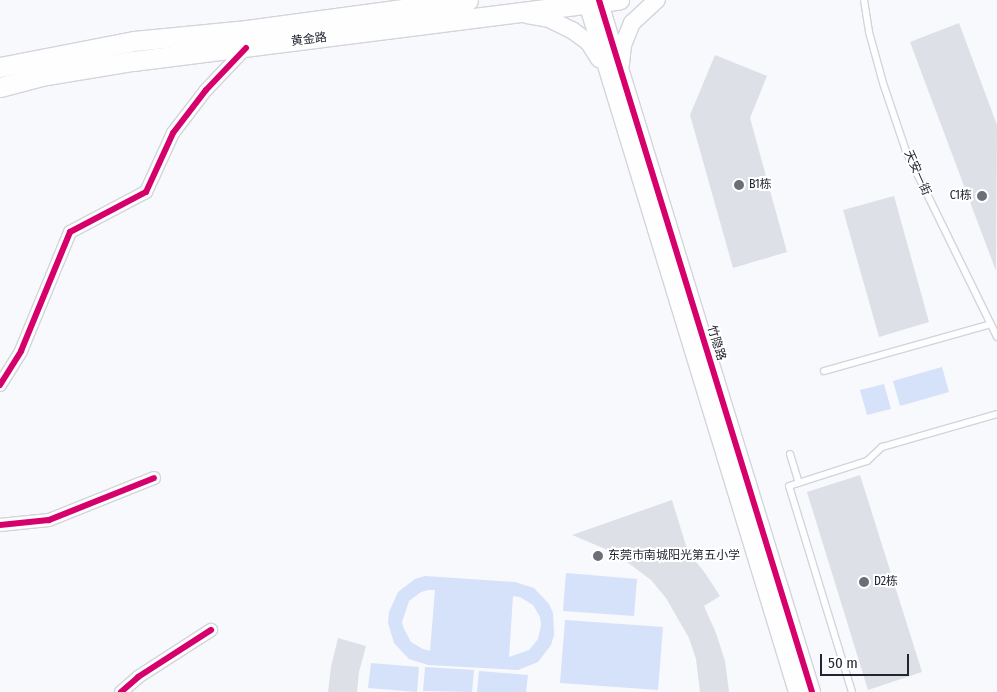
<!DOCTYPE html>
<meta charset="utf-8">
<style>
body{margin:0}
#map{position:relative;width:997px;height:692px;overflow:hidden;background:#f7f9fc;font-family:"Fira Sans Condensed","Noto Sans SC",sans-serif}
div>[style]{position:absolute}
.green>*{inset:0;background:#d6e1fa}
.building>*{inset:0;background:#dde0e7}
.roads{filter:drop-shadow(1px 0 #d2d5dc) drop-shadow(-1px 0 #d2d5dc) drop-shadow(0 1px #d2d5dc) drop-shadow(0 -1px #d2d5dc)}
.service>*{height:6px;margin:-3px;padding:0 3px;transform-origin:3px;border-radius:3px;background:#fefeff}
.minor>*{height:12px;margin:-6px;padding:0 6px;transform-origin:6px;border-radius:6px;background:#fefeff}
.tertiary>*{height:16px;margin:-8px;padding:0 8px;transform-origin:8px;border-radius:8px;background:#fefeff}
.secondary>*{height:19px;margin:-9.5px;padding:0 9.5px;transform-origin:9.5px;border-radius:9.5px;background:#fefeff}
.cycleway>*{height:6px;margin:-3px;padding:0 3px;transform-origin:3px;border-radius:3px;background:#d6006c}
.dots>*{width:14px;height:14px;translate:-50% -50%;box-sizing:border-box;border:2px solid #fff;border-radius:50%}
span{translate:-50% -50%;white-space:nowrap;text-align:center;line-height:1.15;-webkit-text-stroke:4px #fff;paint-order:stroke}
.street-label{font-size:12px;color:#21252f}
.poi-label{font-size:12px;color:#21252f}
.left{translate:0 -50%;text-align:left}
.right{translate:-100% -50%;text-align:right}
.scale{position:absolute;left:820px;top:654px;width:89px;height:22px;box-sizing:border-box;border:2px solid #21252f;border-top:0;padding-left:6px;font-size:15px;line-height:18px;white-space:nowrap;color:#21252f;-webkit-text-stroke:4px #fff;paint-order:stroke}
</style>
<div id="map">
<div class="green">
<div style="clip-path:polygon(942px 367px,949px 392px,900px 406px,893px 381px)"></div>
<div style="clip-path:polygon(884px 384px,891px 409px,867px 415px,860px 390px)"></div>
<div style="clip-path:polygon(566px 573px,637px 579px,634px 616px,563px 611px)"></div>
<div style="clip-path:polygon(evenodd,425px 576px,515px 582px,534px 588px,549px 604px,553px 613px,554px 635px,551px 645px,538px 662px,518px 670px,428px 665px,409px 659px,394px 643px,388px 623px,389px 612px,398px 592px,415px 579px,425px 576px,428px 590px,435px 590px,430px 651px,423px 649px,411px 642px,404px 629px,402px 622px,409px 601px,421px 592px,428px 590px,425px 576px,513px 596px,520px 597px,533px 605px,540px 617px,541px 625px,538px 639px,529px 650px,509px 657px,513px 596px)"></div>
<div style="clip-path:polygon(565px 620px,663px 627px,658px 690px,560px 683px)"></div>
<div style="clip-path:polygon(371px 663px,419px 667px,417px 692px,368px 688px)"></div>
<div style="clip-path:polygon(425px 667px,474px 670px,472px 692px,423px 691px)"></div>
<div style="clip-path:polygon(479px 671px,528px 675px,526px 692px,477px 692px)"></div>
</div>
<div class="building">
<div style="clip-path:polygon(959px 23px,997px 125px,996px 271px,910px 42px)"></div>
<div style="clip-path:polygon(715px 55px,767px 76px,750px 118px,787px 252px,733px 268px,690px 115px)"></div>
<div style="clip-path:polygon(894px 196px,929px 322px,879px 337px,843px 210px)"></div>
<div style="clip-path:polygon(860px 475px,922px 672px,868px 690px,807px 492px)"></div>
<div style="clip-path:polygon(672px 500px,688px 552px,705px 573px,720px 596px,704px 606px,716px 633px,725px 661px,729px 692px,700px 692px,696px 659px,689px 638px,666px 598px,651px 580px,615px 553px,572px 535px)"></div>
<div style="clip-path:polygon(338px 638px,366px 646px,359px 672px,357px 692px,328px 692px,331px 667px)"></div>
</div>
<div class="roads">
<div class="service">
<div style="left:864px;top:0;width:32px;rotate:81deg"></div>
<div style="left:869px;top:32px;width:53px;rotate:74.6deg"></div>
<div style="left:883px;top:83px;width:72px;rotate:71.3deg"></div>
<div style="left:906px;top:151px;width:207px;rotate:63.9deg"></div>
<div style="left:824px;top:371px;width:173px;rotate:-15.7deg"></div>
<div style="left:790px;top:454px;width:30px;rotate:73deg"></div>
<div style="left:852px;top:692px;width:215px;rotate:-107deg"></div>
<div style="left:789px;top:486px;width:82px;rotate:-17.8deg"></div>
<div style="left:867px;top:461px;width:21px;rotate:-43deg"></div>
<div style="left:882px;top:447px;width:120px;rotate:-16deg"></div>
</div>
<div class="minor">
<div style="left:0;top:385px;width:40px;rotate:-58deg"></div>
<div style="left:21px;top:351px;width:129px;rotate:-67.6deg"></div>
<div style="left:70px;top:232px;width:86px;rotate:-27.8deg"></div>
<div style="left:146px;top:192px;width:65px;rotate:-65.4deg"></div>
<div style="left:173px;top:133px;width:54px;rotate:-52.5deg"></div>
<div style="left:206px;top:90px;width:58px;rotate:-46.4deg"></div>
<div style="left:0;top:525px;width:49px;rotate:-5.8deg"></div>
<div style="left:49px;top:520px;width:113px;rotate:-21.8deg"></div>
<div style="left:121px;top:692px;width:23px;rotate:-41deg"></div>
<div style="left:138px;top:677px;width:87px;rotate:-32.8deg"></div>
</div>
<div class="tertiary">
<div style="left:586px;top:0;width:723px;rotate:73.04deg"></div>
<div style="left:599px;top:0;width:724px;rotate:72.89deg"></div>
<div style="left:527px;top:15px;width:22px;rotate:10deg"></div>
<div style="left:549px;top:19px;width:25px;rotate:26deg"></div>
<div style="left:572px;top:30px;width:21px;rotate:37deg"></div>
<div style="left:589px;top:43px;width:19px;rotate:58deg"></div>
<div style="left:621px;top:64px;width:19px;rotate:-84deg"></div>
<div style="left:623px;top:45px;width:24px;rotate:-68deg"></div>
<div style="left:632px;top:23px;width:34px;rotate:-43deg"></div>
</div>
<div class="secondary">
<div style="left:0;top:67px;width:136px;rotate:-11deg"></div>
<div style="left:134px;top:41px;width:114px;rotate:-5.6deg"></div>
<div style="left:247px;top:30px;width:223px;rotate:-7.7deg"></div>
<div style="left:0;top:87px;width:43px;rotate:-14.7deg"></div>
<div style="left:42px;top:76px;width:92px;rotate:-9.4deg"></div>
<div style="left:133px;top:61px;width:490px;rotate:-7.2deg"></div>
</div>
</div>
<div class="cycleway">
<div style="left:599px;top:0;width:724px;rotate:72.89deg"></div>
<div style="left:0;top:385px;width:40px;rotate:-58deg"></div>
<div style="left:21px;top:351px;width:129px;rotate:-67.6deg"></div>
<div style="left:70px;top:232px;width:86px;rotate:-27.8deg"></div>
<div style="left:146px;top:192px;width:65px;rotate:-65.4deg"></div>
<div style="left:173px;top:133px;width:54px;rotate:-52.5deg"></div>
<div style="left:206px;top:90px;width:58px;rotate:-46.4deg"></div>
<div style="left:0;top:525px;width:49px;rotate:-5.8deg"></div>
<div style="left:49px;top:520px;width:113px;rotate:-21.8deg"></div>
<div style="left:121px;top:692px;width:23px;rotate:-41deg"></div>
<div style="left:138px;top:677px;width:87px;rotate:-32.8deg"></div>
</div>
<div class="dots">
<div style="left:739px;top:185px;background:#6c6f77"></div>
<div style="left:982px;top:196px;background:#6c6f77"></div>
<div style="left:598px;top:556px;background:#6c6f77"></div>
<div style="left:864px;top:582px;background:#6c6f77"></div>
</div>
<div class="street-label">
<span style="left:309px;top:40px;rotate:-7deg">黄金路</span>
<span style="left:917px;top:173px;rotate:66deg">天安一街</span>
<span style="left:716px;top:343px;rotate:73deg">竹隐路</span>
</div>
<div class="poi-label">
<span class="left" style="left:749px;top:185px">B1栋</span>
<span class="right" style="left:972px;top:196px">C1栋</span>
<span class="left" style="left:608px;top:556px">东莞市南城阳光第五小学</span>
<span class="left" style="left:874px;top:582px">D2栋</span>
</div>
<div class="scale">50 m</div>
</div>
